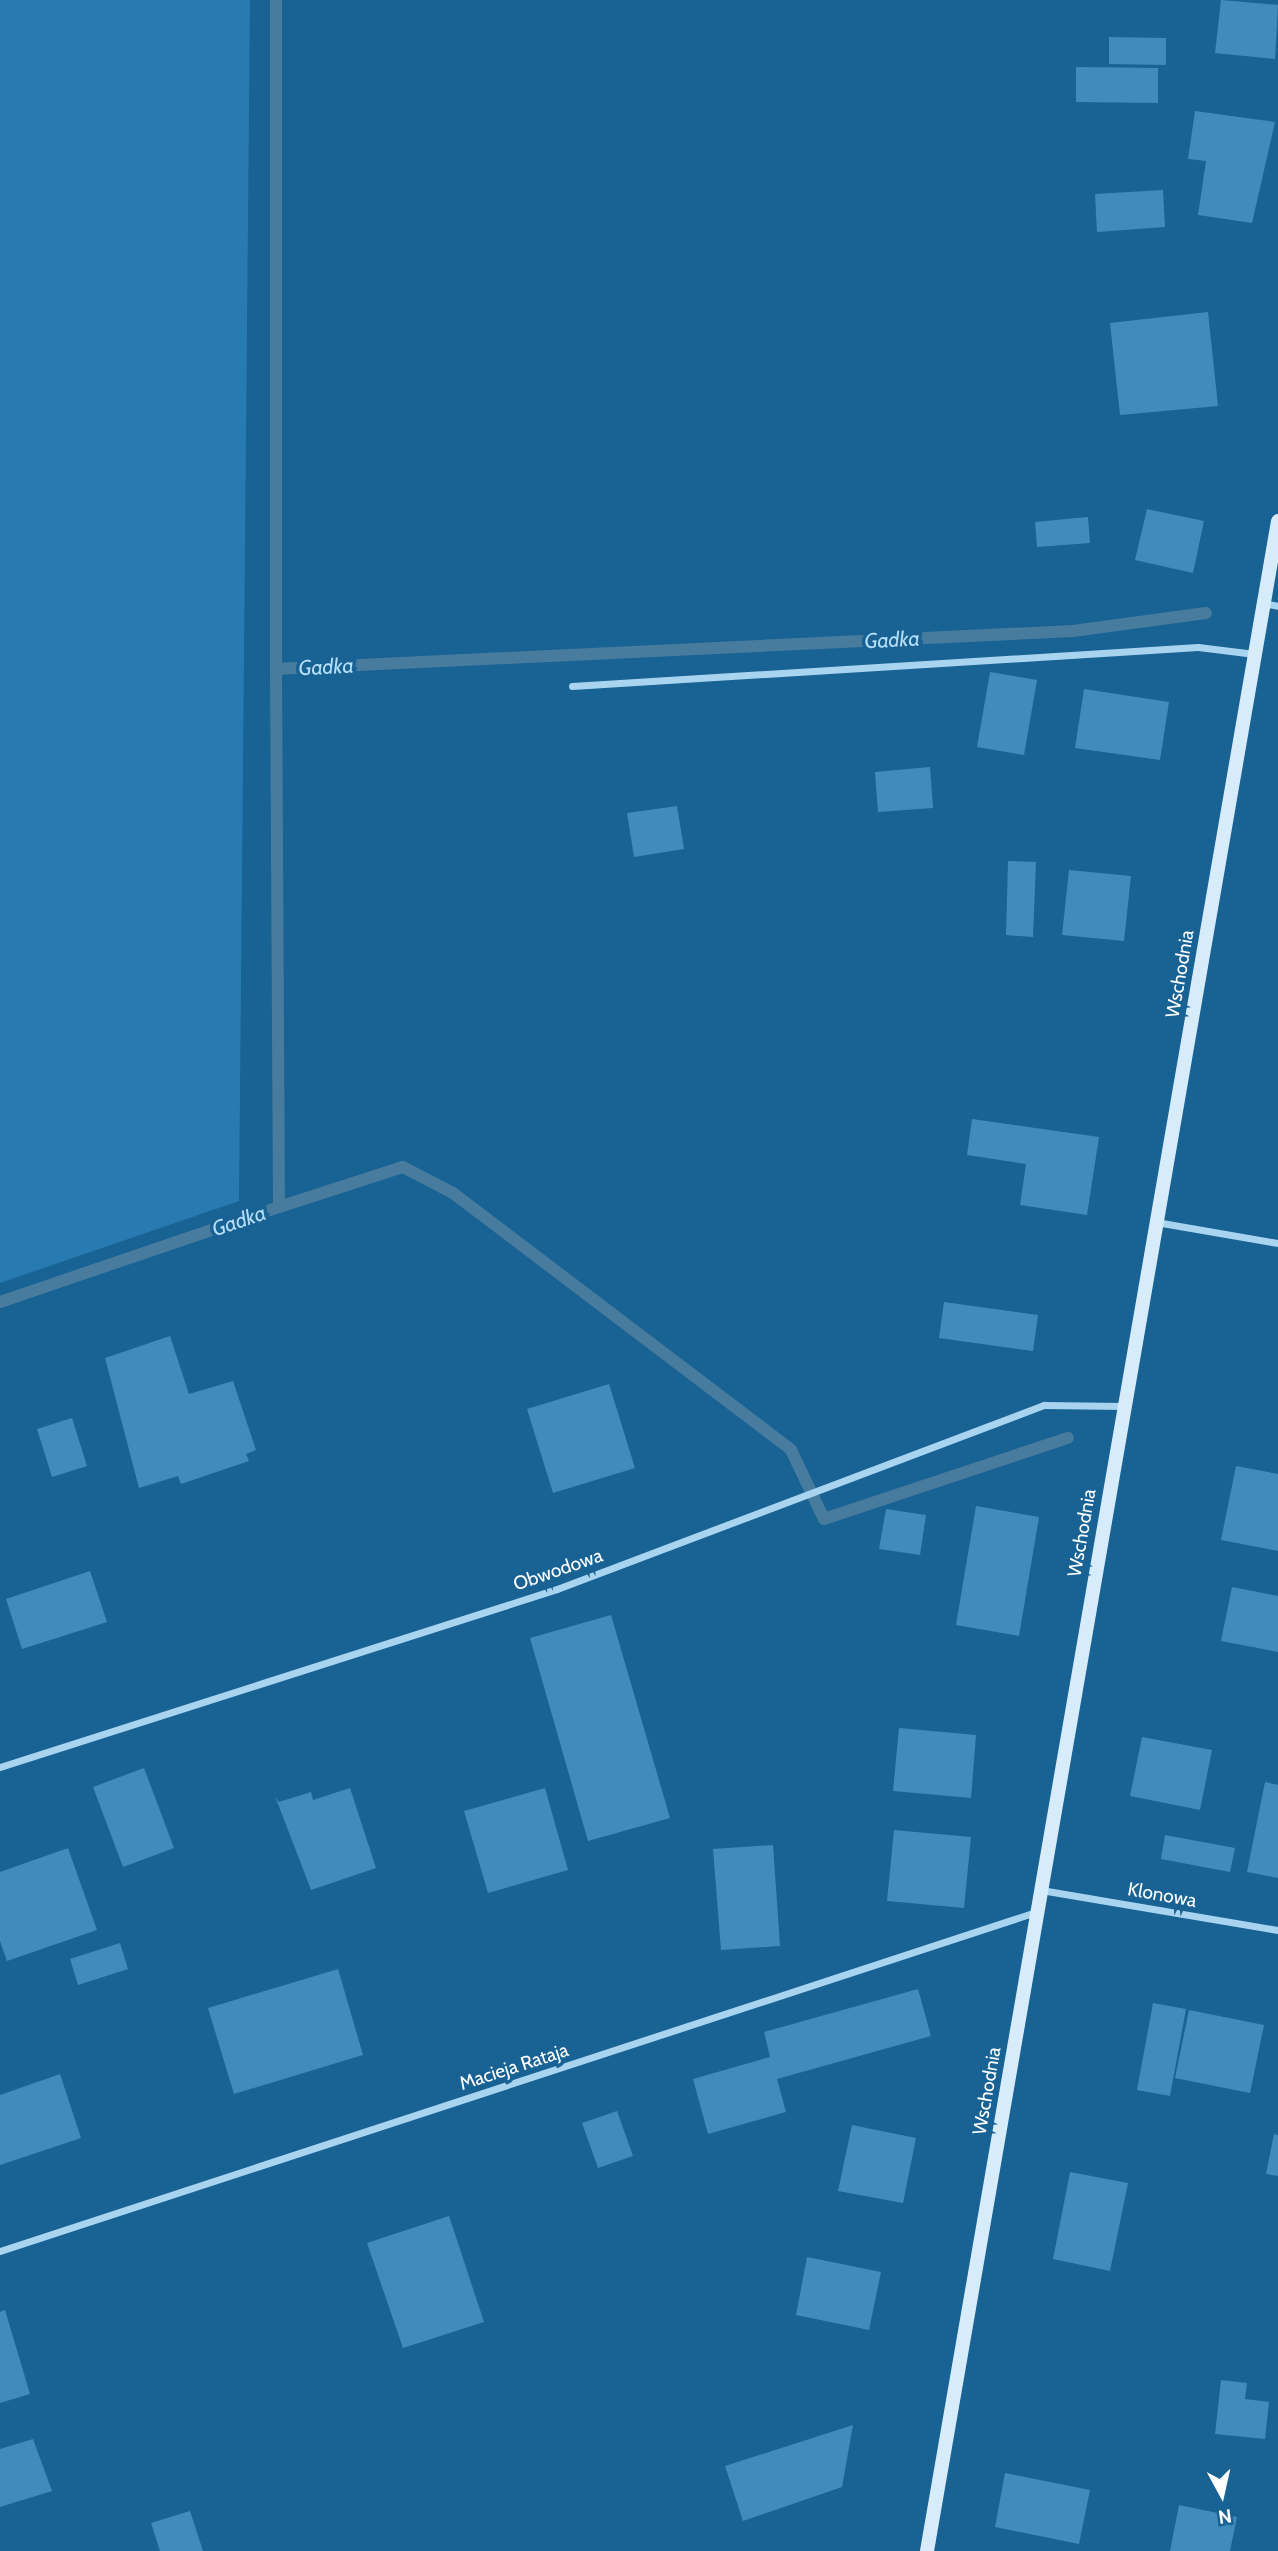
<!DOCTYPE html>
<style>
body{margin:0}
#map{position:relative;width:1278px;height:2551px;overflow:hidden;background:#186294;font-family:Cabin,sans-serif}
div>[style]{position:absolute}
.green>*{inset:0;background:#287bb1}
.stream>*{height:12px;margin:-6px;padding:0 6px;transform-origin:6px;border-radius:6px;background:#487c9f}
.building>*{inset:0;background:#418bbc}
.street>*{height:7px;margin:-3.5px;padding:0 3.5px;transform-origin:3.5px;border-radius:3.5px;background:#a9d4f0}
.secondary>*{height:14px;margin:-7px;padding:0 7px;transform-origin:7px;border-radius:7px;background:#d7ecfb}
span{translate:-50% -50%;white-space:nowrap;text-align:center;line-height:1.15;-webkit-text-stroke:7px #186294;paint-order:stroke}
.street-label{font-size:19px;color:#fff}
.water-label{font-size:21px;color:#b5def7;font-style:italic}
.north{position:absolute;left:1187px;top:2460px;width:70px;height:70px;-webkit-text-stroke:5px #186294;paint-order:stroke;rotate:172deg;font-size:19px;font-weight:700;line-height:28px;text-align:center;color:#fff}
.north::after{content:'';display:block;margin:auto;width:24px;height:32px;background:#fff;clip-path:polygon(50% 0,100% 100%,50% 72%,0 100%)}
</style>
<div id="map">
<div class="green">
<div style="clip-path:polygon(0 0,250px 0,239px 1201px,0 1283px)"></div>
</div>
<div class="stream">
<div style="left:276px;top:0;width:669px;rotate:90deg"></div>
<div style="left:279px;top:1207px;width:130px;rotate:-17.9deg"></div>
<div style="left:403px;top:1167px;width:56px;rotate:27.5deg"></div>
<div style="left:453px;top:1193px;width:425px;rotate:37.2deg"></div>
<div style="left:791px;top:1450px;width:76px;rotate:64.4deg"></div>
<div style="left:824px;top:1519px;width:257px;rotate:-18.4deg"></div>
<div style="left:0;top:1302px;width:295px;rotate:-18.8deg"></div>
<div style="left:279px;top:1207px;width:538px;rotate:-90.32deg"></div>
<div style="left:276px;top:669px;width:798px;rotate:-2.73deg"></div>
<div style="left:1073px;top:631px;width:134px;rotate:-7.7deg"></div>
</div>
<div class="building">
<div style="clip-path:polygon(1221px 0,1278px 5px,1275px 59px,1215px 53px)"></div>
<div style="clip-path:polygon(1109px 37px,1166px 38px,1166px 65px,1109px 64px)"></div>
<div style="clip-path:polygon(1076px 67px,1158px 68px,1158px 103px,1076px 102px)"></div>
<div style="clip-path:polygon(1195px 111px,1275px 122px,1252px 223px,1198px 215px,1206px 161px,1188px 159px)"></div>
<div style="clip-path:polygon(1163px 190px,1165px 227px,1097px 232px,1095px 194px)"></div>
<div style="clip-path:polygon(1208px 312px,1218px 406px,1120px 415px,1110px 323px)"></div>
<div style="clip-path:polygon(1147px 509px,1204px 521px,1193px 573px,1135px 560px)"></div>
<div style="clip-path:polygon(1088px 517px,1090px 543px,1037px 547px,1035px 522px)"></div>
<div style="clip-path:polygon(990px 672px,1037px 680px,1024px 755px,977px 747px)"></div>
<div style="clip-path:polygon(1084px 689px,1169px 702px,1160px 760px,1075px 748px)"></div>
<div style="clip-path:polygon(930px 767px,933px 808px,878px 812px,875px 772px)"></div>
<div style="clip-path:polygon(677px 806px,684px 849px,634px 857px,627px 813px)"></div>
<div style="clip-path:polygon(1008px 861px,1036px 862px,1033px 937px,1006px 935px)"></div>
<div style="clip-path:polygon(1069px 870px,1131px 876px,1124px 941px,1062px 935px)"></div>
<div style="clip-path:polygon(972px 1119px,1099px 1137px,1087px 1215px,1020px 1205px,1026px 1164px,967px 1155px)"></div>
<div style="clip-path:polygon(944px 1302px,1038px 1315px,1033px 1351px,939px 1338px)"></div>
<div style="clip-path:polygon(170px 1336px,189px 1394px,233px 1381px,256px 1450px,246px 1454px,249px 1461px,181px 1484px,178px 1476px,139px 1488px,105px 1358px)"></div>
<div style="clip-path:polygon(609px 1384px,635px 1468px,553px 1493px,527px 1409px)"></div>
<div style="clip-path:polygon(72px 1418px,87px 1466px,52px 1477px,37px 1429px)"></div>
<div style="clip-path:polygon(1236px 1466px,1278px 1474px,1278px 1551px,1221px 1540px)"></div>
<div style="clip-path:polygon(976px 1506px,1039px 1517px,1019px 1636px,956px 1625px)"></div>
<div style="clip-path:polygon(886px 1509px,926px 1515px,920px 1555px,879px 1549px)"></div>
<div style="clip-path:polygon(90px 1571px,107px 1622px,22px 1649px,6px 1599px)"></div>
<div style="clip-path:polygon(1232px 1587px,1278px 1596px,1278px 1652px,1221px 1641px)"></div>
<div style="clip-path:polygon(611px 1615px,670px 1818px,588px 1841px,530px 1638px)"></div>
<div style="clip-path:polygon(899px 1728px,976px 1735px,971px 1798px,893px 1791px)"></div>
<div style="clip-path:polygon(1142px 1737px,1212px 1750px,1200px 1810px,1130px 1796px)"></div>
<div style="clip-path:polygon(144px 1768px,174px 1848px,123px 1867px,93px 1787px)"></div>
<div style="clip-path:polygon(1265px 1782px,1278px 1785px,1278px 1878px,1247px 1872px)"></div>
<div style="clip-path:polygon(350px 1788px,376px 1868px,311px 1890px,275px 1796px,279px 1802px,311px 1792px,313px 1800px)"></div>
<div style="clip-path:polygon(545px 1788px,568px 1870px,488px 1893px,464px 1811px)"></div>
<div style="clip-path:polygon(894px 1830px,971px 1837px,964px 1908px,887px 1901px)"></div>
<div style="clip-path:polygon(1165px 1835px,1235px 1848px,1230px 1872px,1161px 1859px)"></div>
<div style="clip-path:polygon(773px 1845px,780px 1946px,721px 1950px,713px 1849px)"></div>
<div style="clip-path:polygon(68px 1848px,97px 1930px,7px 1961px,0 1941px,0 1872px)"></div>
<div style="clip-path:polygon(120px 1943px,128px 1969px,78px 1985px,70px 1959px)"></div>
<div style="clip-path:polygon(338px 1969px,363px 2055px,234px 2094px,208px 2008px)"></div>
<div style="clip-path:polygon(918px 1989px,931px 2036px,777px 2079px,786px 2112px,708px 2134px,693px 2079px,770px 2057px,764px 2032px)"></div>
<div style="clip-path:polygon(1153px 2003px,1186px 2009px,1170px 2096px,1137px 2090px)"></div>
<div style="clip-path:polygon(1189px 2010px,1264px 2025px,1250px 2093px,1175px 2078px)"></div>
<div style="clip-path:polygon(60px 2074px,81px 2138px,0 2165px,0 2095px)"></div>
<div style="clip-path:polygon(617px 2111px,633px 2156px,598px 2168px,582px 2123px)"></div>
<div style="clip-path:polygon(852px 2125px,916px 2138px,903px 2203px,838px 2191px)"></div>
<div style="clip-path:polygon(1274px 2134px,1278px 2135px,1278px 2176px,1266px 2174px)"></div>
<div style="clip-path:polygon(1070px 2172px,1128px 2183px,1110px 2271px,1053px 2259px)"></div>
<div style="clip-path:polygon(449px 2216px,484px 2322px,403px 2348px,367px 2243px)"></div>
<div style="clip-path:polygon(807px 2257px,881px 2272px,869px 2330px,796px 2315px)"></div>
<div style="clip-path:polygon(5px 2310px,30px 2394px,0 2403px,0 2312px)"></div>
<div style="clip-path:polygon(1221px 2380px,1247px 2383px,1245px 2399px,1269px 2402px,1265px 2439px,1215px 2434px)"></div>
<div style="clip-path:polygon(853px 2425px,842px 2487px,743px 2521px,725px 2466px)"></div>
<div style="clip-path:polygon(33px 2439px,52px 2491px,0 2507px,0 2449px)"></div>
<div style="clip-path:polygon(1005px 2473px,1090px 2490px,1079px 2544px,995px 2527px)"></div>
<div style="clip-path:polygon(1179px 2505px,1237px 2517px,1230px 2551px,1170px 2551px)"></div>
<div style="clip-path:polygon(190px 2511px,203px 2551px,160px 2551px,151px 2523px)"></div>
</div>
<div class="street">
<div style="left:1263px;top:603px;width:15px;rotate:11deg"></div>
<div style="left:572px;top:686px;width:627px;rotate:-3.56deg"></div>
<div style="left:1198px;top:647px;width:57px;rotate:7deg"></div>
<div style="left:1156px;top:1222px;width:124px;rotate:9.8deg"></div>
<div style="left:0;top:1767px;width:585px;rotate:-17.72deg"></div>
<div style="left:557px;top:1589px;width:521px;rotate:-20.7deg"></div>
<div style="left:1044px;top:1405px;width:79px;rotate:0.7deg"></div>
<div style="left:1041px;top:1890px;width:240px;rotate:9.6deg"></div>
<div style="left:0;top:2251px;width:1090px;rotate:-18.12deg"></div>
</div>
<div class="secondary">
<div style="left:927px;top:2551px;width:2060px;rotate:-80.19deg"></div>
</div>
<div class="street-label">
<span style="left:1180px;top:974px;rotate:-80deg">Wschodnia</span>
<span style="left:1082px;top:1533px;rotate:-80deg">Wschodnia</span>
<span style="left:558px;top:1570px;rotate:-19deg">Obwodowa</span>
<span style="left:1162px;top:1895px;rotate:10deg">Klonowa</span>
<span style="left:514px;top:2067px;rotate:-18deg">Macieja Rataja</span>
<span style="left:987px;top:2091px;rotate:-80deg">Wschodnia</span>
</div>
<div class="water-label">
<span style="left:892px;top:640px;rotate:-3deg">Gadka</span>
<span style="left:326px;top:667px;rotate:-3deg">Gadka</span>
<span style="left:239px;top:1221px;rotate:-19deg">Gadka</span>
</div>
<div class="north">N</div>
</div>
